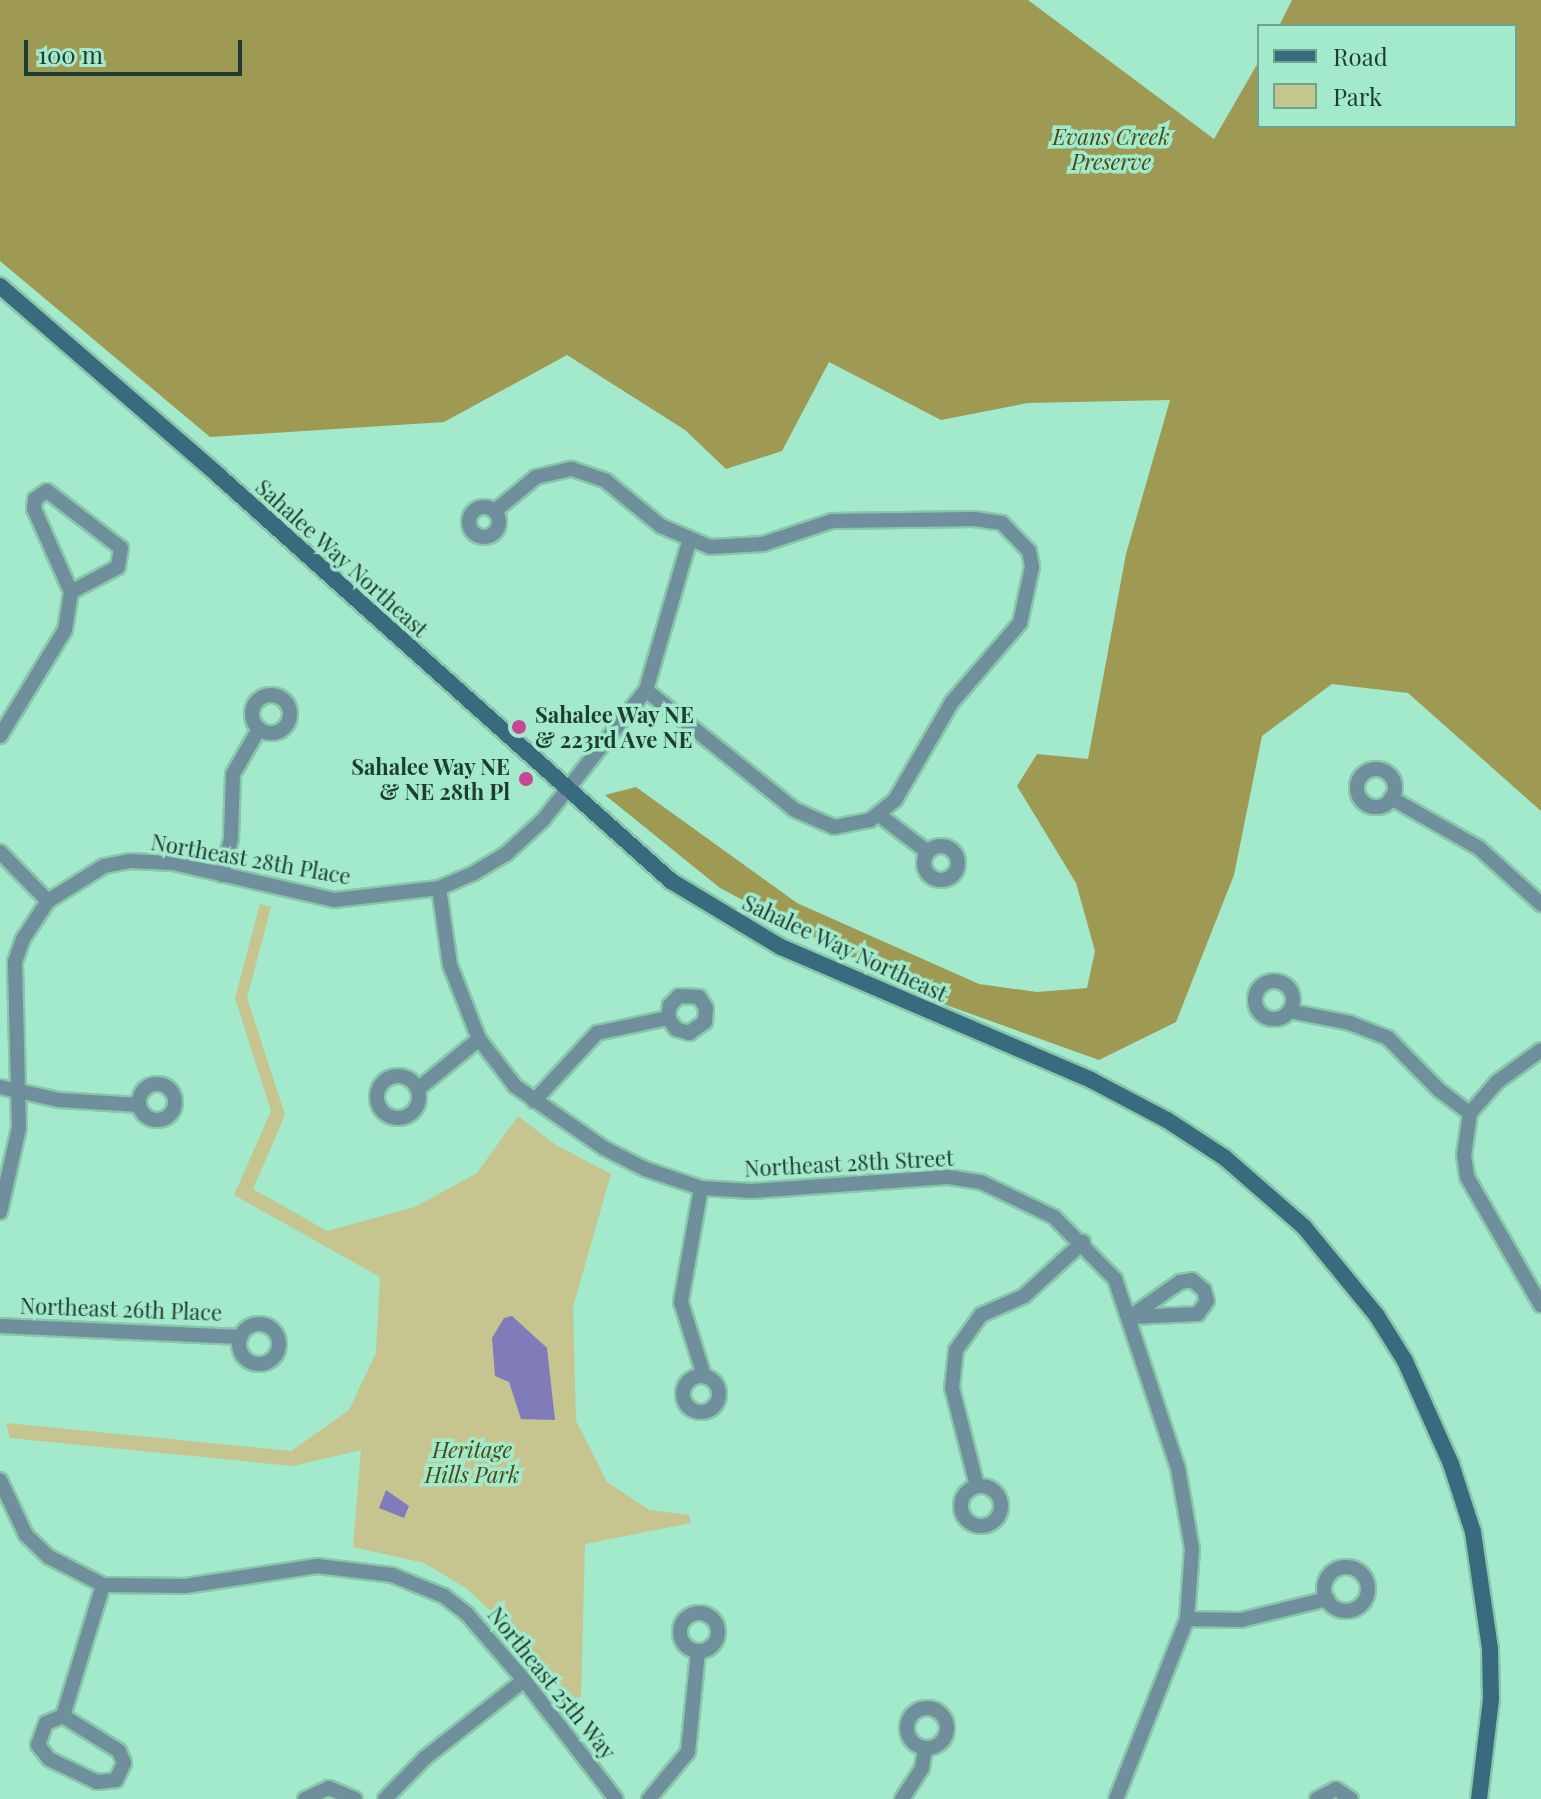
<!DOCTYPE html>
<style>
body{margin:0}
#map{position:relative;width:1541px;height:1799px;overflow:hidden;background:#a3e9cb;font-family:"Playfair Display",serif}
div>[style]{position:absolute}
.green>*{inset:0;background:#c6c48f}
.forest>*{inset:0;background:#9e9a54}
.water>*{inset:0;background:#7f7cb9}
.roads{filter:drop-shadow(2px 0 #89c6ac) drop-shadow(-2px 0 #89c6ac) drop-shadow(0 2px #89c6ac) drop-shadow(0 -2px #89c6ac)}
.street>*{height:14px;margin:-7px;padding:0 7px;transform-origin:7px;border-radius:7px;background:#6f8f9c}
.street>.ring{margin:-7px;padding:0;box-sizing:content-box;background:none;border:14px solid #6f8f9c;border-radius:50%}
.secondary>*{height:16px;margin:-8px;padding:0 8px;transform-origin:8px;border-radius:8px;background:#396b7f}
.dots>*{width:22px;height:22px;translate:-50% -50%;box-sizing:border-box;border:4px solid #a3e9cb;border-radius:50%}
span{translate:-50% -50%;white-space:nowrap;text-align:center;line-height:1.15;-webkit-text-stroke:7px #a3e9cb;paint-order:stroke}
.park-label{font-size:22px;color:#4b4811;font-style:italic}
.street-label{font-size:22px;color:#1f3c30}
.poi-label{font-size:22px;color:#1f3c30;font-weight:700}
.left{translate:0 -50%;text-align:left}
.right{translate:-100% -50%;text-align:right}
.legend{position:absolute;left:1257px;top:24px;width:260px;height:104px;box-sizing:border-box;background:#a3e9cb;border:2px solid #6ea48d;margin:0;padding:10px 14px;list-style:none;font-size:24px;color:#1f3c30}
.legend li{display:flex;align-items:center;gap:16px;height:40px}
.legend b{width:40px;border:2px solid #6ea48d}
.scale{position:absolute;left:24px;top:40px;width:218px;height:36px;box-sizing:border-box;border:4px solid #1f3c30;border-top:0;padding-left:10px;font-size:24px;line-height:28px;white-space:nowrap;color:#1f3c30;-webkit-text-stroke:6px #a3e9cb;paint-order:stroke}
</style>
<div id="map">
<div class="green">
<div style="clip-path:polygon(260px 904px,271px 907px,247px 998px,285px 1115px,253px 1189px,327px 1231px,415px 1207px,477px 1173px,518px 1116px,556px 1145px,611px 1174px,573px 1307px,576px 1421px,607px 1482px,649px 1510px,689px 1515px,691px 1523px,585px 1544px,581px 1697px,570px 1705px,516px 1635px,466px 1588px,424px 1563px,353px 1547px,361px 1450px,293px 1466px,10px 1438px,6px 1423px,291px 1451px,349px 1410px,376px 1353px,380px 1277px,234px 1195px,271px 1111px,235px 998px)"></div>
</div>
<div class="forest">
<div style="clip-path:polygon(0 0,1028px 0,1214px 139px,1259px 61px,1259px 126px,1515px 126px,1515px 26px,1279px 26px,1292px 0,1541px 0,1541px 811px,1408px 693px,1332px 684px,1262px 736px,1234px 875px,1176px 1022px,1099px 1060px,935px 1001px,720px 888px,605px 795px,636px 787px,797px 903px,979px 984px,1037px 992px,1087px 988px,1095px 951px,1076px 883px,1017px 786px,1037px 754px,1088px 759px,1126px 554px,1170px 400px,1028px 403px,941px 420px,829px 362px,782px 451px,726px 469px,685px 430px,567px 355px,444px 422px,210px 437px,0 261px)"></div>
</div>
<div class="water">
<div style="clip-path:polygon(512px 1316px,547px 1348px,555px 1420px,521px 1419px,509px 1382px,495px 1376px,492px 1338px,504px 1318px)"></div>
<div style="clip-path:polygon(386px 1490px,409px 1506px,404px 1518px,379px 1508px)"></div>
</div>
<div class="roads">
<div class="street">
<div class="ring" style="left:469px;top:507px;width:16px;height:16px"></div>
<div style="left:495px;top:511px;width:53px;rotate:-39.7deg"></div>
<div style="left:536px;top:477px;width:37px;rotate:-13deg"></div>
<div style="left:572px;top:469px;width:36px;rotate:19deg"></div>
<div style="left:606px;top:481px;width:71px;rotate:39.3deg"></div>
<div style="left:661px;top:526px;width:53px;rotate:23.2deg"></div>
<div style="left:710px;top:547px;width:53px;rotate:-3.2deg"></div>
<div style="left:763px;top:544px;width:73px;rotate:-18.4deg"></div>
<div style="left:832px;top:521px;width:142px;rotate:-0.8deg"></div>
<div style="left:974px;top:519px;width:28px;rotate:8deg"></div>
<div style="left:1002px;top:523px;width:39px;rotate:46deg"></div>
<div style="left:1029px;top:551px;width:16px;rotate:79deg"></div>
<div style="left:1032px;top:567px;width:57px;rotate:102.1deg"></div>
<div style="left:1020px;top:623px;width:104px;rotate:130.7deg"></div>
<div style="left:952px;top:702px;width:113px;rotate:120.2deg"></div>
<div style="left:895px;top:800px;width:32px;rotate:141deg"></div>
<div style="left:870px;top:820px;width:37px;rotate:169deg"></div>
<div style="left:834px;top:827px;width:43px;rotate:-156.4deg"></div>
<div style="left:795px;top:810px;width:191px;rotate:-141.2deg"></div>
<div class="ring" style="left:252px;top:695px;width:24px;height:24px"></div>
<div style="left:0;top:736px;width:124px;rotate:-58.5deg"></div>
<div style="left:65px;top:630px;width:38px;rotate:-81deg"></div>
<div style="left:71px;top:592px;width:91px;rotate:-114deg"></div>
<div style="left:34px;top:509px;width:10px;rotate:-84deg"></div>
<div style="left:35px;top:499px;width:14px;rotate:-34deg"></div>
<div style="left:47px;top:491px;width:93px;rotate:37.6deg"></div>
<div style="left:121px;top:548px;width:19px;rotate:99deg"></div>
<div style="left:118px;top:567px;width:53px;rotate:152deg"></div>
<div class="ring" style="left:1357px;top:769px;width:24px;height:24px"></div>
<div style="left:1391px;top:798px;width:101px;rotate:29.6deg"></div>
<div style="left:1479px;top:848px;width:84px;rotate:42.1deg"></div>
<div style="left:879px;top:815px;width:61px;rotate:37.1deg"></div>
<div class="ring" style="left:924px;top:846px;width:20px;height:20px"></div>
<div style="left:0;top:852px;width:69px;rotate:45.6deg"></div>
<div style="left:222px;top:875px;width:38px;rotate:-76deg"></div>
<div style="left:231px;top:838px;width:64px;rotate:-88.2deg"></div>
<div style="left:233px;top:774px;width:52px;rotate:-60deg"></div>
<div style="left:439px;top:888px;width:78px;rotate:81.9deg"></div>
<div style="left:450px;top:965px;width:79px;rotate:68.6deg"></div>
<div style="left:479px;top:1039px;width:59px;rotate:52.5deg"></div>
<div style="left:515px;top:1086px;width:108px;rotate:34.9deg"></div>
<div style="left:604px;top:1148px;width:46px;rotate:27.1deg"></div>
<div style="left:645px;top:1169px;width:59px;rotate:18.7deg"></div>
<div style="left:701px;top:1188px;width:51px;rotate:3.4deg"></div>
<div style="left:752px;top:1191px;width:196px;rotate:-4.1deg"></div>
<div style="left:948px;top:1177px;width:33px;rotate:9deg"></div>
<div style="left:981px;top:1182px;width:81px;rotate:25.6deg"></div>
<div style="left:1054px;top:1217px;width:87px;rotate:45.5deg"></div>
<div style="left:1115px;top:1279px;width:199px;rotate:71.6deg"></div>
<div style="left:1178px;top:1468px;width:82px;rotate:80.2deg"></div>
<div style="left:1192px;top:1549px;width:70px;rotate:94.1deg"></div>
<div style="left:1187px;top:1619px;width:193px;rotate:111.5deg"></div>
<div class="ring" style="left:1255px;top:981px;width:24px;height:24px"></div>
<div style="left:1289px;top:1011px;width:62px;rotate:11.1deg"></div>
<div style="left:1350px;top:1023px;width:41px;rotate:21.5deg"></div>
<div style="left:1388px;top:1038px;width:73px;rotate:45.6deg"></div>
<div style="left:1439px;top:1090px;width:39px;rotate:37deg"></div>
<div style="left:1470px;top:1113px;width:42px;rotate:98.1deg"></div>
<div style="left:1464px;top:1155px;width:22px;rotate:82deg"></div>
<div style="left:1467px;top:1177px;width:148px;rotate:60deg"></div>
<div class="ring" style="left:377px;top:1076px;width:28px;height:28px"></div>
<div class="ring" style="left:139px;top:1084px;width:22px;height:22px"></div>
<div style="left:0;top:1087px;width:60px;rotate:12.4deg"></div>
<div style="left:59px;top:1100px;width:80px;rotate:3.6deg"></div>
<div style="left:418px;top:1089px;width:79px;rotate:-39.3deg"></div>
<div style="left:534px;top:1101px;width:93px;rotate:-47.2deg"></div>
<div style="left:597px;top:1033px;width:73px;rotate:-11.9deg"></div>
<div style="left:668px;top:1018px;width:14px;rotate:54deg"></div>
<div style="left:676px;top:1029px;width:14px;rotate:17deg"></div>
<div style="left:689px;top:1033px;width:19px;rotate:-35deg"></div>
<div style="left:705px;top:1022px;width:14px;rotate:-86deg"></div>
<div style="left:706px;top:1008px;width:13px;rotate:-122deg"></div>
<div style="left:699px;top:997px;width:20px;rotate:-177deg"></div>
<div style="left:679px;top:996px;width:13px;rotate:135deg"></div>
<div style="left:670px;top:1005px;width:13px;rotate:99deg"></div>
<div style="left:1470px;top:1113px;width:41px;rotate:-48.9deg"></div>
<div style="left:1497px;top:1082px;width:54px;rotate:-36deg"></div>
<div style="left:701px;top:1188px;width:116px;rotate:100deg"></div>
<div style="left:681px;top:1302px;width:77px;rotate:72.7deg"></div>
<div style="left:0;top:1212px;width:86px;rotate:-77.3deg"></div>
<div style="left:19px;top:1128px;width:166px;rotate:-91.4deg"></div>
<div style="left:15px;top:962px;width:24px;rotate:-71deg"></div>
<div style="left:23px;top:939px;width:45px;rotate:-56.7deg"></div>
<div style="left:48px;top:901px;width:66px;rotate:-32deg"></div>
<div style="left:104px;top:866px;width:26px;rotate:-11deg"></div>
<div style="left:130px;top:861px;width:43px;rotate:2.7deg"></div>
<div style="left:173px;top:863px;width:165px;rotate:12.9deg"></div>
<div style="left:334px;top:900px;width:106px;rotate:-6.5deg"></div>
<div style="left:439px;top:888px;width:38px;rotate:-23deg"></div>
<div style="left:474px;top:873px;width:37px;rotate:-31deg"></div>
<div style="left:506px;top:854px;width:50px;rotate:-42.6deg"></div>
<div style="left:543px;top:820px;width:166px;rotate:-51.6deg"></div>
<div style="left:646px;top:690px;width:154px;rotate:-73.8deg"></div>
<div style="left:1192px;top:1280px;width:16px;rotate:40deg"></div>
<div style="left:1204px;top:1290px;width:11px;rotate:75deg"></div>
<div style="left:1207px;top:1301px;width:16px;rotate:125deg"></div>
<div style="left:1198px;top:1314px;width:68px;rotate:177.5deg"></div>
<div style="left:1130px;top:1317px;width:61px;rotate:-35deg"></div>
<div style="left:1180px;top:1282px;width:12px;rotate:-9deg"></div>
<div class="ring" style="left:239px;top:1324px;width:26px;height:26px"></div>
<div style="left:0;top:1326px;width:241px;rotate:2.6deg"></div>
<div class="ring" style="left:683px;top:1376px;width:22px;height:22px"></div>
<div style="left:0;top:1480px;width:61px;rotate:64.7deg"></div>
<div style="left:26px;top:1535px;width:32px;rotate:44deg"></div>
<div style="left:49px;top:1557px;width:61px;rotate:27.4deg"></div>
<div style="left:103px;top:1585px;width:82px;rotate:0.7deg"></div>
<div style="left:185px;top:1586px;width:134px;rotate:-8.6deg"></div>
<div style="left:317px;top:1566px;width:76px;rotate:6.8deg"></div>
<div style="left:392px;top:1575px;width:56px;rotate:22deg"></div>
<div style="left:444px;top:1596px;width:29px;rotate:38deg"></div>
<div style="left:467px;top:1614px;width:87px;rotate:49.2deg"></div>
<div style="left:524px;top:1680px;width:150px;rotate:52.3deg"></div>
<div style="left:977px;top:1486px;width:101px;rotate:-104.3deg"></div>
<div style="left:952px;top:1388px;width:38px;rotate:-84deg"></div>
<div style="left:956px;top:1350px;width:43px;rotate:-54.5deg"></div>
<div style="left:981px;top:1315px;width:47px;rotate:-23.8deg"></div>
<div style="left:1024px;top:1296px;width:80px;rotate:-42.5deg"></div>
<div class="ring" style="left:961px;top:1486px;width:26px;height:26px"></div>
<div class="ring" style="left:1324px;top:1567px;width:30px;height:30px"></div>
<div class="ring" style="left:680px;top:1613px;width:24px;height:24px"></div>
<div style="left:1187px;top:1619px;width:54px;rotate:1.1deg"></div>
<div style="left:1241px;top:1620px;width:89px;rotate:-13.7deg"></div>
<div class="ring" style="left:907px;top:1708px;width:26px;height:26px"></div>
<div style="left:63px;top:1716px;width:66px;rotate:32deg"></div>
<div style="left:119px;top:1751px;width:13px;rotate:67deg"></div>
<div style="left:124px;top:1763px;width:19px;rotate:115deg"></div>
<div style="left:116px;top:1780px;width:19px;rotate:174deg"></div>
<div style="left:97px;top:1782px;width:53px;rotate:-154.4deg"></div>
<div style="left:49px;top:1759px;width:18px;rotate:-128deg"></div>
<div style="left:38px;top:1745px;width:23px;rotate:-70deg"></div>
<div style="left:46px;top:1723px;width:18px;rotate:-22deg"></div>
<div style="left:63px;top:1716px;width:137px;rotate:-73deg"></div>
<div style="left:305px;top:1799px;width:26px;rotate:-25deg"></div>
<div style="left:329px;top:1788px;width:28px;rotate:23deg"></div>
<div style="left:385px;top:1799px;width:57px;rotate:-45.7deg"></div>
<div style="left:425px;top:1758px;width:126px;rotate:-38.2deg"></div>
<div style="left:649px;top:1799px;width:61px;rotate:-50.3deg"></div>
<div style="left:688px;top:1752px;width:101px;rotate:-84.3deg"></div>
<div style="left:902px;top:1799px;width:37px;rotate:-57deg"></div>
<div style="left:922px;top:1768px;width:20px;rotate:-81deg"></div>
<div style="left:1317px;top:1799px;width:21px;rotate:-28deg"></div>
<div style="left:1336px;top:1789px;width:18px;rotate:34deg"></div>
</div>
<div class="secondary">
<div style="left:0;top:286px;width:290px;rotate:40.9deg"></div>
<div style="left:219px;top:476px;width:607px;rotate:41.86deg"></div>
<div style="left:671px;top:881px;width:128px;rotate:31deg"></div>
<div style="left:781px;top:947px;width:337px;rotate:23.2deg"></div>
<div style="left:1091px;top:1080px;width:86px;rotate:27.8deg"></div>
<div style="left:1167px;top:1120px;width:69px;rotate:33.2deg"></div>
<div style="left:1225px;top:1158px;width:105px;rotate:41.1deg"></div>
<div style="left:1304px;top:1227px;width:115px;rotate:50.6deg"></div>
<div style="left:1377px;top:1316px;width:53px;rotate:58.1deg"></div>
<div style="left:1405px;top:1361px;width:113px;rotate:65.9deg"></div>
<div style="left:1451px;top:1464px;width:71px;rotate:72.1deg"></div>
<div style="left:1473px;top:1532px;width:118px;rotate:81.7deg"></div>
<div style="left:1490px;top:1649px;width:50px;rotate:88.9deg"></div>
<div style="left:1491px;top:1699px;width:101px;rotate:96.8deg"></div>
</div>
</div>
<div class="dots">
<div style="left:519px;top:727px;background:#c64896"></div>
<div style="left:526px;top:779px;background:#c64896"></div>
</div>
<div class="park-label">
<span style="left:1111px;top:149px">Evans Creek<br>Preserve</span>
<span style="left:472px;top:1462px">Heritage<br>Hills Park</span>
</div>
<div class="street-label">
<span style="left:342px;top:558px;rotate:42deg">Sahalee Way Northeast</span>
<span style="left:251px;top:859px;rotate:10deg">Northeast 28th Place</span>
<span style="left:845px;top:948px;rotate:25deg">Sahalee Way Northeast</span>
<span style="left:849px;top:1163px;rotate:-3deg">Northeast 28th Street</span>
<span style="left:121px;top:1309px;rotate:2deg">Northeast 26th Place</span>
<span style="left:552px;top:1683px;rotate:51deg">Northeast 25th Way</span>
</div>
<div class="poi-label">
<span class="left" style="left:535px;top:727px">Sahalee Way NE<br>&amp; 223rd Ave NE</span>
<span class="right" style="left:510px;top:779px">Sahalee Way NE<br>&amp; NE 28th Pl</span>
</div>
<ul class="legend">
<li><b style="height:10px;background:#396b7f"></b>Road</li>
<li><b style="height:22px;background:#c6c48f"></b>Park</li>
</ul>
<div class="scale">100 m</div>
</div>
